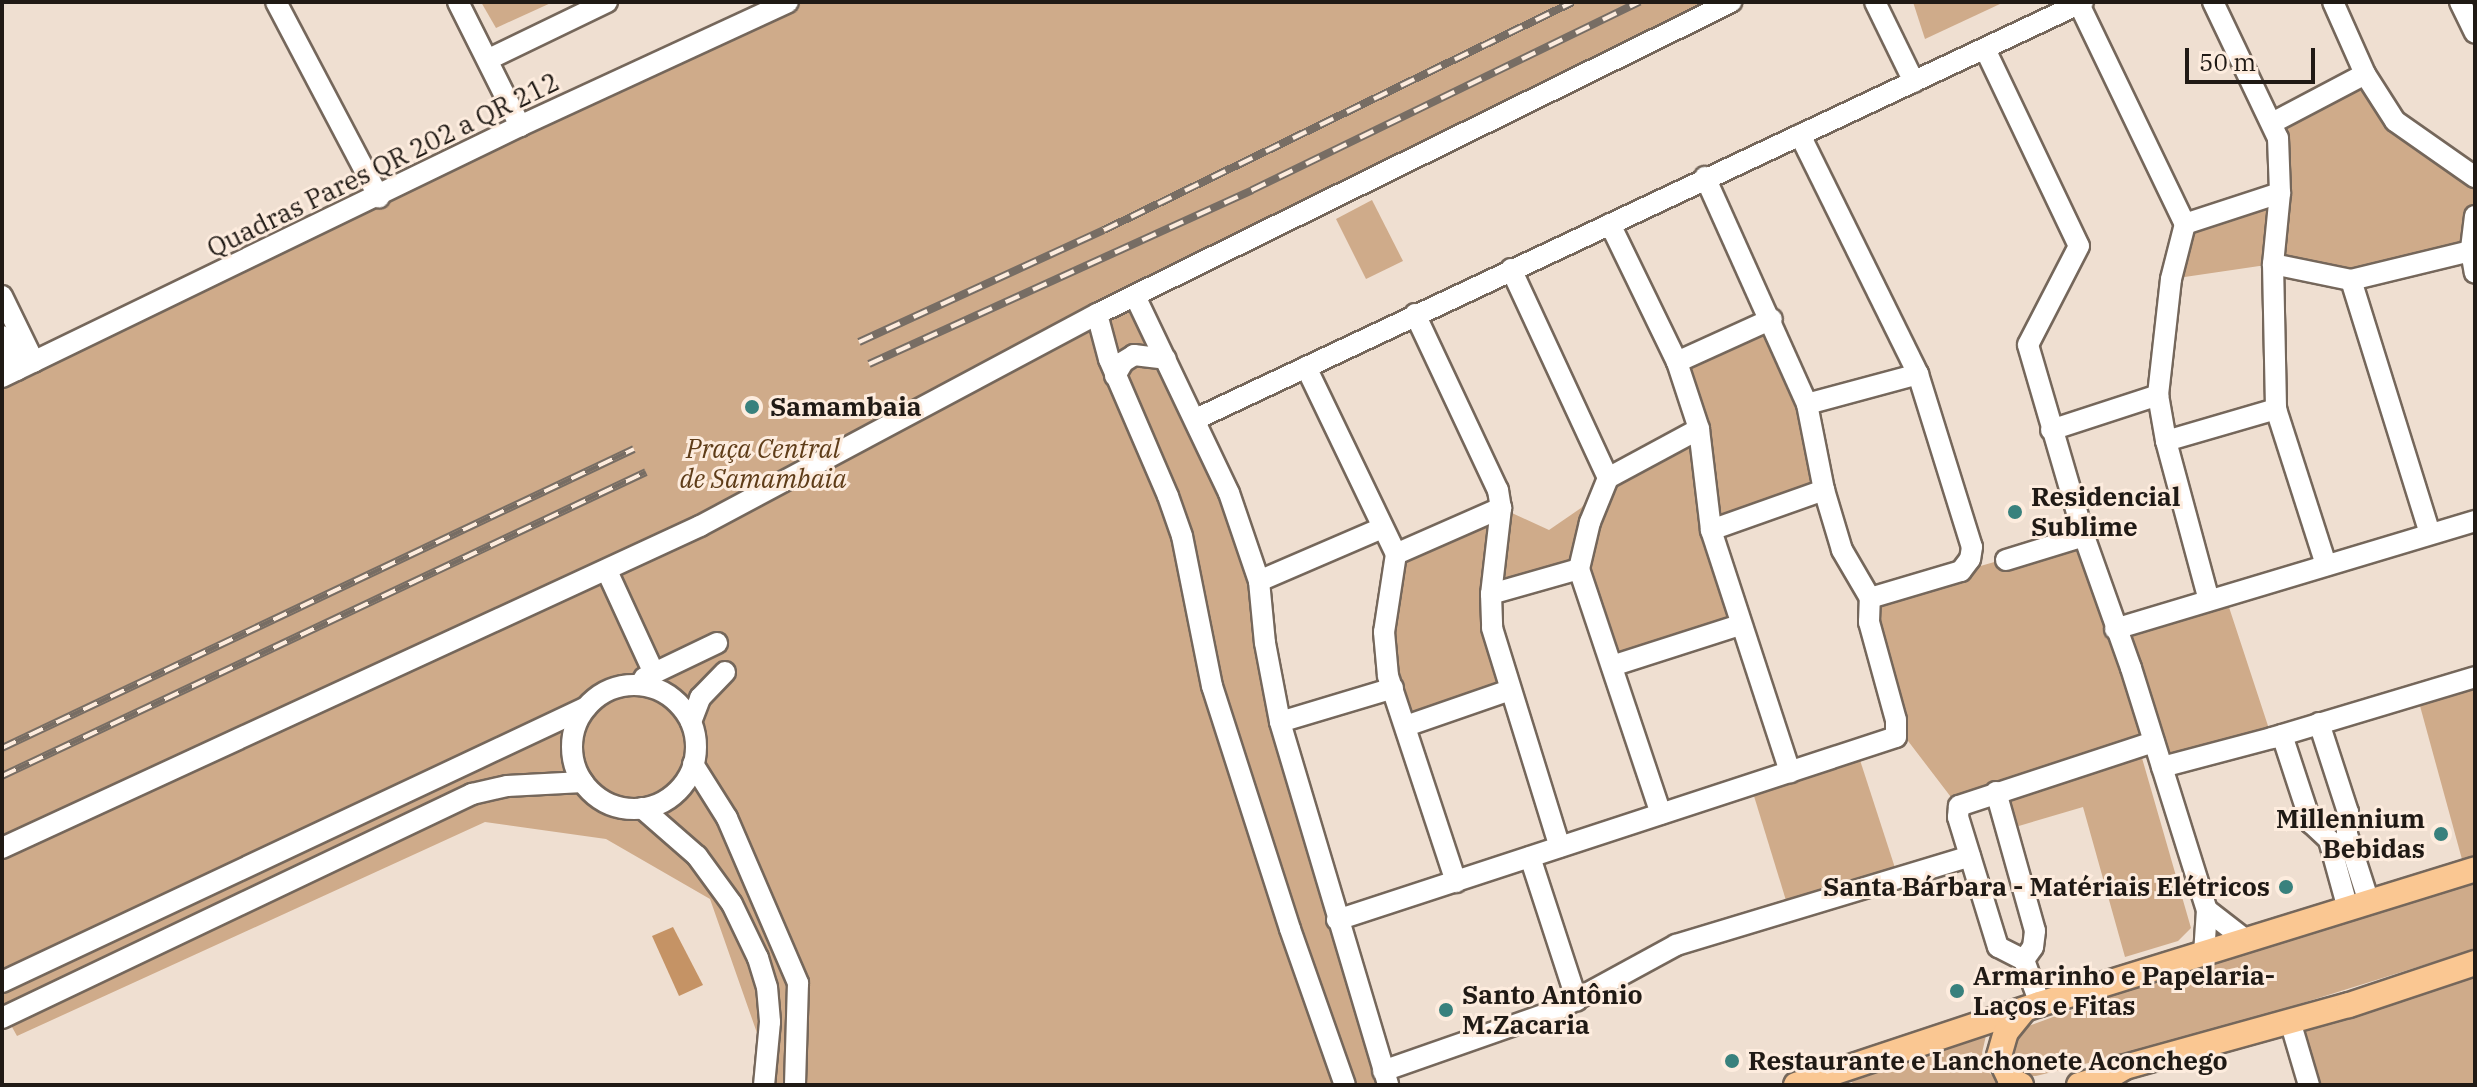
<!DOCTYPE html>
<meta charset="utf-8">
<style>
body{margin:0}
#map{position:relative;width:2477px;height:1087px;overflow:hidden;background:#efdfd1;font-family:"IBM Plex Serif",serif}
div>[style]{position:absolute}
.green>*{inset:0;background:#cfab8a}
.water>*{inset:0;background:#c59365}
.roads{filter:drop-shadow(2px 0 #75675b) drop-shadow(-2px 0 #75675b) drop-shadow(0 2px #75675b) drop-shadow(0 -2px #75675b)}
.minor>*{height:20px;margin:-10px;padding:0 10px;transform-origin:10px;border-radius:10px;background:#fff}
.minor>.ring{margin:-10px;padding:0;box-sizing:content-box;background:none;border:20px solid #fff;border-radius:50%}
.major>*{height:24px;margin:-12px;padding:0 12px;transform-origin:12px;border-radius:12px;background:#fac792}
.rail>*{height:8px;margin-top:-4px;transform-origin:0;background:repeating-linear-gradient(90deg,#fdecde 0 15px,#776d64 0 30px);box-sizing:border-box;border-block:2px solid #776d64}
.dots>*{width:22px;height:22px;translate:-50% -50%;box-sizing:border-box;border:4px solid #fdecde;border-radius:50%}
span{translate:-50% -50%;white-space:nowrap;text-align:center;line-height:1.15;-webkit-text-stroke:6px #fdecde;paint-order:stroke}
.street-label{font-size:26px;color:#201a15}
.poi-label{font-size:26px;color:#201a15;font-weight:700}
.left{translate:0 -50%;text-align:left}
.right{translate:-100% -50%;text-align:right}
.park-label{font-size:26px;color:#5e3c18;font-style:italic}
.frame{position:absolute;inset:0;border:4px solid #201a15;pointer-events:none}
.scale{position:absolute;left:2185px;top:48px;width:130px;height:36px;box-sizing:border-box;border:4px solid #201a15;border-top:0;padding-left:10px;font-size:24px;line-height:28px;white-space:nowrap;color:#201a15;-webkit-text-stroke:6px #fdecde;paint-order:stroke}
</style>
<div id="map">
<div class="green">
<div style="clip-path:polygon(481px 2px,553px 2px,496px 28px)"></div>
<div style="clip-path:polygon(802px 2px,1739px 2px,1135px 296px,1229px 493px,1265px 643px,1397px 1085px,769px 1085px,757px 1033px,710px 899px,606px 839px,485px 822px,17px 1036px,2px 1009px,2px 373px,491px 138px)"></div>
<div style="clip-path:polygon(1913px 2px,1999px 2px,2000px 4px,1925px 39px)"></div>
<div style="clip-path:polygon(2365px 74px,2396px 121px,2475px 177px,2475px 273px,2471px 251px,2351px 280px,2273px 264px,2171px 279px,2185px 224px,2280px 193px,2272px 123px)"></div>
<div style="clip-path:polygon(1372px 200px,1403px 261px,1366px 279px,1336px 219px)"></div>
<div style="clip-path:polygon(1772px 319px,1824px 490px,1712px 530px,1740px 625px,1612px 666px,1579px 570px,1489px 593px,1510px 690px,1406px 726px,1388px 676px,1396px 554px,1501px 508px,1549px 530px,1581px 508px,1608px 478px,1698px 430px,1677px 362px)"></div>
<div style="clip-path:polygon(2084px 536px,2115px 628px,2225px 595px,2272px 738px,2162px 767px,2154px 742px,1957px 805px,1905px 737px,1870px 598px)"></div>
<div style="clip-path:polygon(2475px 677px,2475px 859px,2463px 863px,2417px 695px)"></div>
<div style="clip-path:polygon(1858px 754px,1897px 874px,1788px 907px,1750px 783px)"></div>
<div style="clip-path:polygon(2136px 755px,2142px 758px,2191px 928px,2178px 941px,2125px 957px,2083px 807px,2012px 828px,2000px 793px)"></div>
<div style="clip-path:polygon(2475px 878px,2475px 949px,2198px 1036px,2036px 1076px,2023px 1076px,2008px 1062px,2011px 1036px,2020px 1029px,2188px 968px)"></div>
<div style="clip-path:polygon(2475px 970px,2475px 1085px,2313px 1085px,2297px 1030px)"></div>
<div style="clip-path:polygon(1988px 1027px,1982px 1053px,1988px 1072px,2005px 1085px,1855px 1085px,1844px 1075px)"></div>
</div>
<div class="water">
<div style="clip-path:polygon(673px 927px,703px 985px,679px 996px,652px 936px)"></div>
</div>
<div class="roads">
<div class="minor">
<div style="left:276px;top:2px;width:221px;rotate:62.2deg"></div>
<div style="left:458px;top:2px;width:139px;rotate:63.4deg"></div>
<div style="left:1875px;top:2px;width:89px;rotate:64deg"></div>
<div style="left:2213px;top:2px;width:151px;rotate:64.5deg"></div>
<div style="left:2278px;top:138px;width:55px;rotate:87.9deg"></div>
<div style="left:2280px;top:193px;width:71px;rotate:95.6deg"></div>
<div style="left:2273px;top:264px;width:145px;rotate:88.8deg"></div>
<div style="left:2276px;top:409px;width:164px;rotate:72.2deg"></div>
<div style="left:2333px;top:2px;width:79px;rotate:66deg"></div>
<div style="left:2365px;top:74px;width:56px;rotate:57.4deg"></div>
<div style="left:2395px;top:121px;width:98px;rotate:35deg"></div>
<div style="left:2460px;top:2px;width:34px;rotate:64deg"></div>
<div style="left:2079px;top:4px;width:244px;rotate:64.3deg"></div>
<div style="left:2185px;top:224px;width:57px;rotate:104.3deg"></div>
<div style="left:2171px;top:279px;width:117px;rotate:96.4deg"></div>
<div style="left:2158px;top:395px;width:47px;rotate:80.1deg"></div>
<div style="left:2166px;top:441px;width:165px;rotate:74.9deg"></div>
<div style="left:1985px;top:49px;width:218px;rotate:64.5deg"></div>
<div style="left:2079px;top:246px;width:111px;rotate:117.3deg"></div>
<div style="left:2028px;top:345px;width:199px;rotate:73.7deg"></div>
<div style="left:2084px;top:536px;width:140px;rotate:70.4deg"></div>
<div style="left:2131px;top:668px;width:254px;rotate:72.6deg"></div>
<div style="left:2207px;top:910px;width:44px;rotate:93.9deg"></div>
<div style="left:489px;top:59px;width:131px;rotate:-25.8deg"></div>
<div style="left:2272px;top:123px;width:105px;rotate:-27.8deg"></div>
<div style="left:1800px;top:135px;width:267px;rotate:63.7deg"></div>
<div style="left:1918px;top:374px;width:181px;rotate:72.7deg"></div>
<div style="left:1972px;top:547px;width:12px;rotate:99deg"></div>
<div style="left:1970px;top:559px;width:15px;rotate:127deg"></div>
<div style="left:1961px;top:571px;width:95px;rotate:163.5deg"></div>
<div style="left:2475px;top:216px;width:35px;rotate:97deg"></div>
<div style="left:2471px;top:251px;width:22px;rotate:80deg"></div>
<div style="left:1610px;top:224px;width:153px;rotate:64.1deg"></div>
<div style="left:1677px;top:362px;width:71px;rotate:71.8deg"></div>
<div style="left:1699px;top:429px;width:102px;rotate:83.2deg"></div>
<div style="left:1711px;top:530px;width:255px;rotate:71.9deg"></div>
<div style="left:2185px;top:224px;width:100px;rotate:-18.1deg"></div>
<div style="left:2273px;top:264px;width:80px;rotate:11.6deg"></div>
<div style="left:2351px;top:280px;width:266px;rotate:72.7deg"></div>
<div style="left:1511px;top:269px;width:230px;rotate:65.1deg"></div>
<div style="left:1608px;top:478px;width:48px;rotate:112.2deg"></div>
<div style="left:1590px;top:522px;width:48px;rotate:103.2deg"></div>
<div style="left:1579px;top:569px;width:258px;rotate:71.5deg"></div>
<div style="left:2351px;top:280px;width:123px;rotate:-13.6deg"></div>
<div style="left:2px;top:296px;width:73px;rotate:64.1deg"></div>
<div style="left:1135px;top:296px;width:218px;rotate:64.5deg"></div>
<div style="left:1229px;top:493px;width:93px;rotate:71.2deg"></div>
<div style="left:1259px;top:581px;width:62px;rotate:84.5deg"></div>
<div style="left:1265px;top:643px;width:80px;rotate:79.2deg"></div>
<div style="left:1280px;top:722px;width:379px;rotate:73.4deg"></div>
<div style="left:1097px;top:314px;width:47px;rotate:75.1deg"></div>
<div style="left:1109px;top:359px;width:149px;rotate:66.7deg"></div>
<div style="left:1168px;top:496px;width:42px;rotate:70.7deg"></div>
<div style="left:1182px;top:536px;width:153px;rotate:78.7deg"></div>
<div style="left:1212px;top:686px;width:255px;rotate:72.2deg"></div>
<div style="left:1290px;top:929px;width:165px;rotate:70.6deg"></div>
<div style="left:1415px;top:314px;width:195px;rotate:64.8deg"></div>
<div style="left:1498px;top:490px;width:18px;rotate:81deg"></div>
<div style="left:1501px;top:508px;width:87px;rotate:96.6deg"></div>
<div style="left:1491px;top:594px;width:34px;rotate:88deg"></div>
<div style="left:1492px;top:628px;width:229px;rotate:72.8deg"></div>
<div style="left:2px;top:336px;width:37px;rotate:66deg"></div>
<div style="left:1677px;top:362px;width:104px;rotate:-24.4deg"></div>
<div style="left:1306px;top:367px;width:208px;rotate:64.3deg"></div>
<div style="left:1396px;top:554px;width:79px;rotate:98.7deg"></div>
<div style="left:1384px;top:632px;width:44px;rotate:84.8deg"></div>
<div style="left:1388px;top:676px;width:217px;rotate:71.7deg"></div>
<div style="left:1115px;top:376px;width:16px;rotate:-60deg"></div>
<div style="left:1123px;top:362px;width:13px;rotate:-32deg"></div>
<div style="left:1134px;top:355px;width:32px;rotate:7deg"></div>
<div style="left:2px;top:377px;width:576px;rotate:-25.85deg"></div>
<div style="left:520px;top:126px;width:295px;rotate:-24.8deg"></div>
<div style="left:1807px;top:404px;width:115px;rotate:-15.1deg"></div>
<div style="left:1196px;top:419px;width:980px;rotate:-25.18deg"></div>
<div style="left:2051px;top:430px;width:113px;rotate:-18.1deg"></div>
<div style="left:2166px;top:441px;width:115px;rotate:-16.2deg"></div>
<div style="left:1608px;top:478px;width:103px;rotate:-28.3deg"></div>
<div style="left:1711px;top:530px;width:120px;rotate:-19.5deg"></div>
<div style="left:1396px;top:554px;width:115px;rotate:-23.7deg"></div>
<div style="left:2006px;top:560px;width:82px;rotate:-17.1deg"></div>
<div style="left:607px;top:571px;width:112px;rotate:65.3deg"></div>
<div style="left:1259px;top:581px;width:134px;rotate:-23.3deg"></div>
<div style="left:1491px;top:594px;width:91px;rotate:-15.9deg"></div>
<div style="left:2115px;top:629px;width:376px;rotate:-16.7deg"></div>
<div style="left:1612px;top:666px;width:134px;rotate:-17.8deg"></div>
<div style="left:644px;top:678px;width:81px;rotate:-25.6deg"></div>
<div class="ring" style="left:572px;top:685px;width:104px;height:104px"></div>
<div style="left:691px;top:722px;width:26px;rotate:-69deg"></div>
<div style="left:700px;top:698px;width:36px;rotate:-46deg"></div>
<div style="left:1280px;top:722px;width:118px;rotate:-16.7deg"></div>
<div style="left:2319px;top:723px;width:94px;rotate:72deg"></div>
<div style="left:2348px;top:812px;width:22px;rotate:93deg"></div>
<div style="left:2347px;top:834px;width:71px;rotate:72.1deg"></div>
<div style="left:1406px;top:726px;width:110px;rotate:-19.1deg"></div>
<div style="left:2282px;top:735px;width:93px;rotate:71.8deg"></div>
<div style="left:2311px;top:823px;width:25px;rotate:43deg"></div>
<div style="left:2329px;top:840px;width:72px;rotate:74.6deg"></div>
<div style="left:693px;top:764px;width:64px;rotate:57.8deg"></div>
<div style="left:727px;top:818px;width:180px;rotate:66.7deg"></div>
<div style="left:798px;top:983px;width:102px;rotate:91.7deg"></div>
<div style="left:2162px;top:767px;width:114px;rotate:-14.8deg"></div>
<div style="left:2272px;top:738px;width:212px;rotate:-16.7deg"></div>
<div style="left:1996px;top:792px;width:144px;rotate:74.3deg"></div>
<div style="left:2035px;top:931px;width:16px;rotate:97deg"></div>
<div style="left:2033px;top:947px;width:16px;rotate:125deg"></div>
<div style="left:642px;top:808px;width:73px;rotate:41.1deg"></div>
<div style="left:697px;top:856px;width:59px;rotate:53.9deg"></div>
<div style="left:732px;top:904px;width:60px;rotate:64.3deg"></div>
<div style="left:758px;top:958px;width:30px;rotate:73deg"></div>
<div style="left:767px;top:987px;width:35px;rotate:85deg"></div>
<div style="left:770px;top:1022px;width:63px;rotate:95.4deg"></div>
<div style="left:2px;top:848px;width:769px;rotate:-24.76deg"></div>
<div style="left:700px;top:526px;width:450px;rotate:-28.1deg"></div>
<div style="left:1097px;top:314px;width:707px;rotate:-26.2deg"></div>
<div style="left:1530px;top:857px;width:151px;rotate:71.9deg"></div>
<div style="left:2207px;top:910px;width:51px;rotate:37.8deg"></div>
<div style="left:1337px;top:920px;width:588px;rotate:-18.13deg"></div>
<div style="left:1896px;top:737px;width:17px;rotate:-90deg"></div>
<div style="left:1896px;top:720px;width:102px;rotate:-105.4deg"></div>
<div style="left:1869px;top:622px;width:24px;rotate:-88deg"></div>
<div style="left:1870px;top:598px;width:56px;rotate:-120.3deg"></div>
<div style="left:1842px;top:550px;width:63px;rotate:-106.7deg"></div>
<div style="left:1824px;top:490px;width:88px;rotate:-101.2deg"></div>
<div style="left:1807px;top:404px;width:249px;rotate:-114.2deg"></div>
<div style="left:2024px;top:960px;width:29px;rotate:-153deg"></div>
<div style="left:1998px;top:947px;width:136px;rotate:-107.1deg"></div>
<div style="left:1958px;top:817px;width:11px;rotate:-85deg"></div>
<div style="left:1959px;top:806px;width:205px;rotate:-18.2deg"></div>
<div style="left:2024px;top:960px;width:47px;rotate:70deg"></div>
<div style="left:2px;top:982px;width:646px;rotate:-25.18deg"></div>
<div style="left:2px;top:1018px;width:521px;rotate:-25.48deg"></div>
<div style="left:472px;top:794px;width:36px;rotate:-13deg"></div>
<div style="left:507px;top:786px;width:76px;rotate:-3deg"></div>
<div style="left:2290px;top:1021px;width:67px;rotate:73.5deg"></div>
<div style="left:1383px;top:1071px;width:184px;rotate:-19.3deg"></div>
<div style="left:1557px;top:1010px;width:136px;rotate:-28.6deg"></div>
<div style="left:1676px;top:945px;width:307px;rotate:-16.8deg"></div>
</div>
<div class="major">
<div style="left:1796px;top:1085px;width:257px;rotate:-18.4deg"></div>
<div style="left:2040px;top:1004px;width:455px;rotate:-17.2deg"></div>
<div style="left:2021px;top:1085px;width:13px;rotate:-151deg"></div>
<div style="left:2010px;top:1079px;width:25px;rotate:-116deg"></div>
<div style="left:1999px;top:1056px;width:25px;rotate:-74deg"></div>
<div style="left:2006px;top:1032px;width:28px;rotate:-51deg"></div>
<div style="left:2079px;top:1085px;width:32px;rotate:-16deg"></div>
<div style="left:2110px;top:1076px;width:17px;rotate:-31deg"></div>
<div style="left:2125px;top:1067px;width:232px;rotate:-15.5deg"></div>
<div style="left:2349px;top:1005px;width:133px;rotate:-18.4deg"></div>
</div>
</div>
<div class="rail">
<div style="left:859px;top:342px;width:269px;rotate:-24.6deg"></div>
<div style="left:1104px;top:230px;width:521px;rotate:-25.93deg"></div>
<div style="left:869px;top:364px;width:421px;rotate:-24.4deg"></div>
<div style="left:1252px;top:190px;width:431px;rotate:-25.9deg"></div>
<div style="left:2px;top:748px;width:699px;rotate:-25.32deg"></div>
<div style="left:2px;top:776px;width:712px;rotate:-25.27deg"></div>
</div>
<div class="dots">
<div style="left:752px;top:407px;background:#39817d"></div>
<div style="left:2015px;top:512px;background:#39817d"></div>
<div style="left:2441px;top:834px;background:#39817d"></div>
<div style="left:2286px;top:887px;background:#39817d"></div>
<div style="left:1957px;top:991px;background:#39817d"></div>
<div style="left:1446px;top:1010px;background:#39817d"></div>
<div style="left:1732px;top:1061px;background:#39817d"></div>
</div>
<div class="street-label">
<span style="left:383px;top:165px;rotate:-26deg">Quadras Pares QR 202 a QR 212</span>
</div>
<div class="poi-label">
<span class="left" style="left:770px;top:407px">Samambaia</span>
<span class="left" style="left:2031px;top:512px">Residencial<br>Sublime</span>
<span class="right" style="left:2425px;top:834px">Millennium<br>Bebidas</span>
<span class="right" style="left:2270px;top:887px">Santa Bárbara - Matériais Elétricos</span>
<span class="left" style="left:1973px;top:991px">Armarinho e Papelaria-<br>Laços e Fitas</span>
<span class="left" style="left:1462px;top:1010px">Santo Antônio<br>M.Zacaria</span>
<span class="left" style="left:1748px;top:1061px">Restaurante e Lanchonete Aconchego</span>
</div>
<div class="park-label">
<span style="left:763px;top:464px">Praça Central<br>de Samambaia</span>
</div>
<div class="frame"></div>
<div class="scale">50 m</div>
</div>
